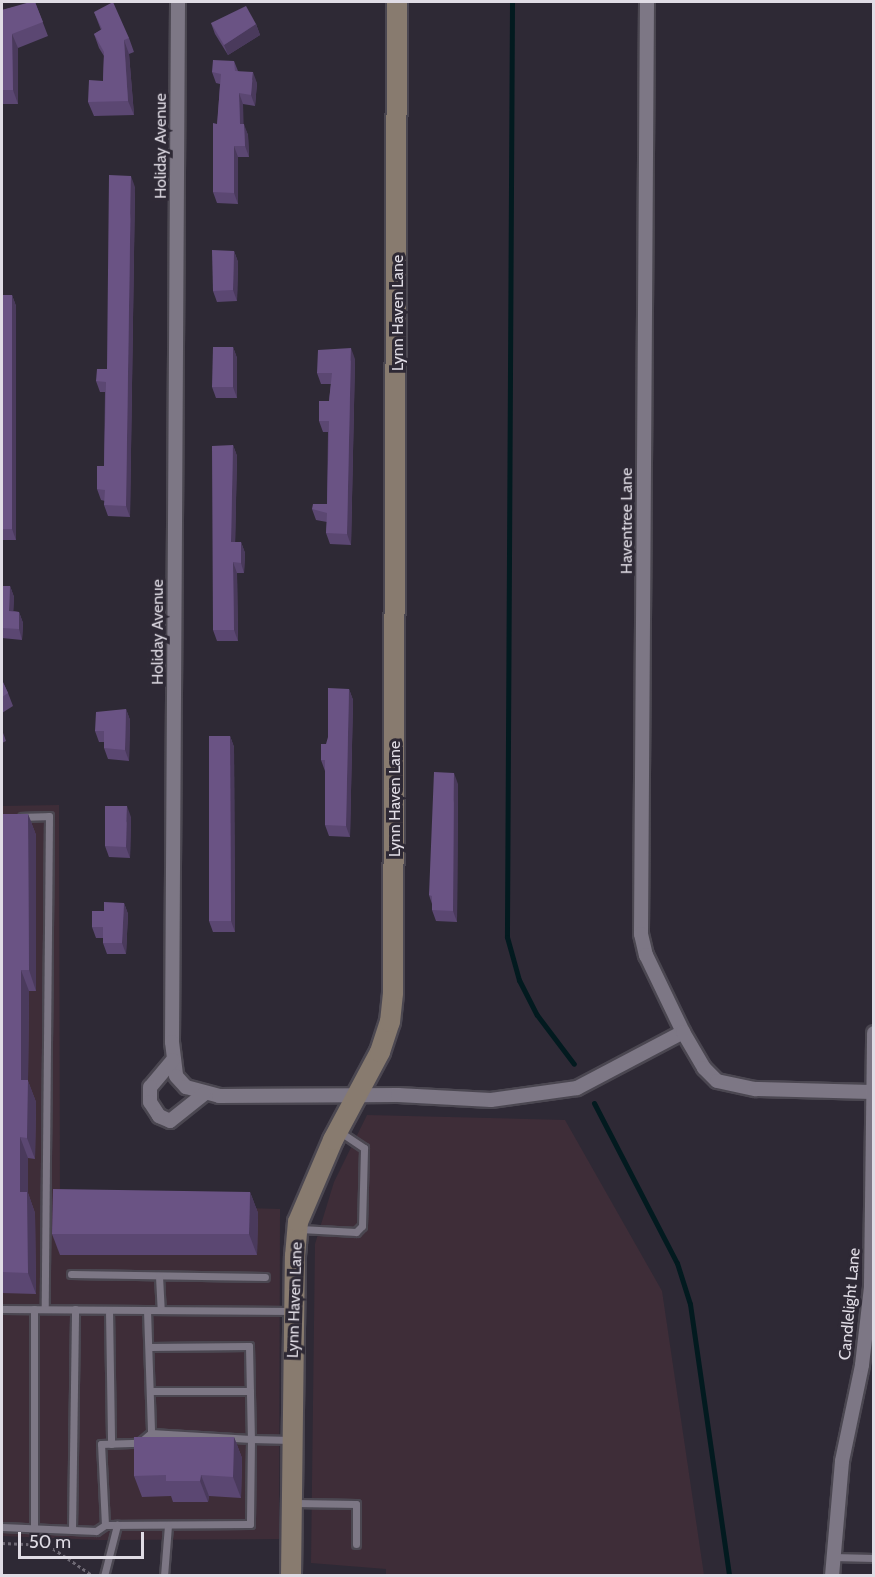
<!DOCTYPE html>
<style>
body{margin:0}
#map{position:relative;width:875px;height:1577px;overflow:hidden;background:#2e2935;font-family:Cabin,sans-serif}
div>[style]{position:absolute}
.commercial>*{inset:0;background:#3e2d38}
.stream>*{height:5px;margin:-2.5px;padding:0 2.5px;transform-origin:2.5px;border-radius:2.5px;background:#021a1f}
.path>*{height:3px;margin-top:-1.5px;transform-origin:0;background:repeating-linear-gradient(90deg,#6e6974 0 3px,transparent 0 6px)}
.roads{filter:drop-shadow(2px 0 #4b4751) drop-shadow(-2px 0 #4b4751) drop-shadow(0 2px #4b4751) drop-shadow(0 -2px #4b4751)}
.lane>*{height:7px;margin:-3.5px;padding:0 3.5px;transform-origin:3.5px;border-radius:3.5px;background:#7d7785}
.street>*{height:14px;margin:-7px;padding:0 7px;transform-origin:7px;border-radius:7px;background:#7d7785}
.secondary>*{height:20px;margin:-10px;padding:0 10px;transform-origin:10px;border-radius:10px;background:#887b6f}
.wall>*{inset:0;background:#5b4772}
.shaded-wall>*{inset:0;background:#4a3a5c}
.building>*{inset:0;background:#6a5384}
span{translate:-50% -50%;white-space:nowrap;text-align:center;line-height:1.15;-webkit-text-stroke:6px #2e2935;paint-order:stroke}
.street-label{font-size:16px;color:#e0dce5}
.frame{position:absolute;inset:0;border:3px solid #e0dce5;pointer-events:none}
.scale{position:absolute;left:18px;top:1532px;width:126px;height:27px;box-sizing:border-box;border:3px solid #e0dce5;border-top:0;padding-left:8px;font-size:18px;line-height:21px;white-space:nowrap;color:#e0dce5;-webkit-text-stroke:4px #2e2935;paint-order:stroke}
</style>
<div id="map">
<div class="commercial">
<div style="clip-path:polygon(59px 805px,60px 1203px,280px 1209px,279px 1539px,100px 1540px,2px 1536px,2px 806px)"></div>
<div style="clip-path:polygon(367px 1115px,565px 1120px,662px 1291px,704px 1575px,386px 1576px,386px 1569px,311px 1563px,315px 1244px,334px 1182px)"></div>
</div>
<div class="stream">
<div style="left:512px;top:2px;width:935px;rotate:90.31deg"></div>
<div style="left:507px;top:937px;width:45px;rotate:74.4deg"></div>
<div style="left:519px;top:980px;width:39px;rotate:63deg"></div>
<div style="left:537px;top:1015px;width:61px;rotate:52.9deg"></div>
<div style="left:594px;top:1103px;width:180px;rotate:62.6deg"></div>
<div style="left:677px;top:1263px;width:43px;rotate:72.4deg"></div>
<div style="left:690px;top:1304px;width:275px;rotate:81.8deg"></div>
</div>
<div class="path">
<div style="left:2px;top:1543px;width:46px;rotate:2.5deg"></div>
<div style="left:48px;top:1545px;width:53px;rotate:34.3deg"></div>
</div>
<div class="roads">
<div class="lane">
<div style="left:22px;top:817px;width:27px;rotate:-2deg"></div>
<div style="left:49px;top:816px;width:493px;rotate:90.5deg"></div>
<div style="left:300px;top:1229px;width:56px;rotate:3.1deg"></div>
<div style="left:356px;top:1232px;width:8px;rotate:-45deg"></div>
<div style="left:362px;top:1226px;width:78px;rotate:-88.5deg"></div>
<div style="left:364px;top:1148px;width:29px;rotate:-146deg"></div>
<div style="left:71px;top:1274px;width:194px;rotate:0.9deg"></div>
<div style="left:159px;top:1276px;width:34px;rotate:87deg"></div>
<div style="left:2px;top:1309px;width:290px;rotate:0.4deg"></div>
<div style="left:34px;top:1309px;width:219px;rotate:90deg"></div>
<div style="left:109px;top:1310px;width:134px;rotate:89.1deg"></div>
<div style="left:147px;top:1310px;width:123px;rotate:88.1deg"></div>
<div style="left:150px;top:1347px;width:99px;rotate:-0.6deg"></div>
<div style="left:249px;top:1346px;width:93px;rotate:88.8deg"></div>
<div style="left:251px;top:1439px;width:85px;rotate:90.7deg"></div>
<div style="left:250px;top:1524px;width:145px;rotate:179.6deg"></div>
<div style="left:105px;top:1525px;width:81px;rotate:-92.8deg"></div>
<div style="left:101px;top:1444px;width:38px;rotate:-2deg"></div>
<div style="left:139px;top:1443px;width:16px;rotate:-40deg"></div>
<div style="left:151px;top:1433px;width:100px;rotate:3.4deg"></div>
<div style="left:251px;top:1439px;width:40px;rotate:1.4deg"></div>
<div style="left:150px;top:1391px;width:100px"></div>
<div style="left:295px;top:1503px;width:61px;rotate:0.9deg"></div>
<div style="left:356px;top:1504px;width:40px;rotate:90deg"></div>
<div style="left:2px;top:1527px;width:94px;rotate:2.4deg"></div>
<div style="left:96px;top:1531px;width:11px;rotate:-34deg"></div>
<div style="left:72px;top:1530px;width:221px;rotate:-89.2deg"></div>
<div style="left:833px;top:1557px;width:41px;rotate:1.4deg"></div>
<div style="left:104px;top:1576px;width:53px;rotate:-75.7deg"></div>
<div style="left:164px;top:1576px;width:51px;rotate:-85.5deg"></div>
</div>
<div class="street">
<div style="left:178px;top:2px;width:1040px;rotate:90.33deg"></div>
<div style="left:172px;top:1042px;width:34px;rotate:83deg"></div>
<div style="left:176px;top:1076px;width:15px;rotate:48deg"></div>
<div style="left:186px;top:1087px;width:34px;rotate:15deg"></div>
<div style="left:219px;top:1096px;width:179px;rotate:-0.3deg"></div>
<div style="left:398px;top:1095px;width:93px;rotate:3.1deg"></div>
<div style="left:491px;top:1100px;width:87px;rotate:-7.9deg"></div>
<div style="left:577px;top:1088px;width:120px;rotate:-27.8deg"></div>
<div style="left:647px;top:2px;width:932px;rotate:90.37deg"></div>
<div style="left:641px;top:934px;width:22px;rotate:77deg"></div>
<div style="left:646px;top:955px;width:85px;rotate:64.3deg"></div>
<div style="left:683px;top:1032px;width:42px;rotate:59.7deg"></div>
<div style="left:704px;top:1068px;width:18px;rotate:45deg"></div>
<div style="left:717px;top:1081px;width:40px;rotate:12deg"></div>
<div style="left:756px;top:1089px;width:118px;rotate:1.5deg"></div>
<div style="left:173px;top:1060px;width:35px;rotate:130deg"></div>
<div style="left:150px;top:1087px;width:15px;rotate:90deg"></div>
<div style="left:150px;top:1102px;width:17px;rotate:57deg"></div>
<div style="left:159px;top:1116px;width:12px;rotate:24deg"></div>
<div style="left:170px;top:1121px;width:43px;rotate:-38.5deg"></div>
<div style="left:832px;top:1576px;width:115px;rotate:-85deg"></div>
<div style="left:842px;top:1461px;width:98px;rotate:-78.2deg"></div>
<div style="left:862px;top:1365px;width:79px;rotate:-83.4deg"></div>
<div style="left:871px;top:1287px;width:254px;rotate:-89.3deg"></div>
</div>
<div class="secondary">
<div style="left:291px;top:1576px;width:320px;rotate:-89.3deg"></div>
<div style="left:295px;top:1256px;width:34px;rotate:-85deg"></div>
<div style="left:298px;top:1222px;width:89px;rotate:-66.9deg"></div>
<div style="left:333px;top:1140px;width:100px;rotate:-61.9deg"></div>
<div style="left:380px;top:1052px;width:32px;rotate:-72deg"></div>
<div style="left:390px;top:1022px;width:29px;rotate:-84deg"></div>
<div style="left:393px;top:993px;width:991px;rotate:-89.77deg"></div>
</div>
</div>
<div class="wall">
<div style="clip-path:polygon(35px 2px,48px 36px,18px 48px,18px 104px,2px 104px,2px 10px)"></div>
<div style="clip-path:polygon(94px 12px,129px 38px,134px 52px,129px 54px,134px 115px,94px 116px,88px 102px,103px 81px,104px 56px,99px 48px,94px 34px,101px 30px)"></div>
<div style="clip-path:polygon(211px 23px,256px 24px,260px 35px,228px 55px,215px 34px)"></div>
<div style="clip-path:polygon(234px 61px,238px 71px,257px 83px,255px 106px,243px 104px,243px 124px,248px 135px,249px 157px,238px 157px,238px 204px,217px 203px,213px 192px,220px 84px,216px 83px,212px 72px)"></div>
<div style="clip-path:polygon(135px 187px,130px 517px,108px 516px,104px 505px,105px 501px,101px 500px,97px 489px,104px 466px,105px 392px,100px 392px,96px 381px,107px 369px)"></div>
<div style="clip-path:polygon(234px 251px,238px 262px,237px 301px,217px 302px,213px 291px)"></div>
<div style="clip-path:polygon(2px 295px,12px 295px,16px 306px,16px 540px,2px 540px)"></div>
<div style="clip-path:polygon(233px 347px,237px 358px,237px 398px,216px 398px,212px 387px)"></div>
<div style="clip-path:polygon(355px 359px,351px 545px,330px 544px,326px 533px,327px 522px,316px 520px,312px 509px,327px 504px,328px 432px,323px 432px,319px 421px,329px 401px,331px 384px,321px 384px,317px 373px)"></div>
<div style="clip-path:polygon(233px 445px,237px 456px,235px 542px,241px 542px,245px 553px,244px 573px,237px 573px,238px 641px,217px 641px,213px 630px)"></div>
<div style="clip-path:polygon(2px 586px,10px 586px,14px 597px,13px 611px,19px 612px,23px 623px,22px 640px,2px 638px)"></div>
<div style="clip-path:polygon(2px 680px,8px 693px,13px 706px,2px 713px)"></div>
<div style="clip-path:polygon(349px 689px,353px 700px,350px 837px,329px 836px,325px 825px,325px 771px,321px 760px)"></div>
<div style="clip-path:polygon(126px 709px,130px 720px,129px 761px,108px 759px,104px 748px,104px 742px,99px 742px,95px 731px)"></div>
<div style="clip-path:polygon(2px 730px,6px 741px,2px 743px)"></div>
<div style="clip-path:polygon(230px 736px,234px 747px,235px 932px,213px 932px,209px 921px)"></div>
<div style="clip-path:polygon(458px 784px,457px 922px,436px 921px,432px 910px,432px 904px,429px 895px)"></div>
<div style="clip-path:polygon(2px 814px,28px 814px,36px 835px,36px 991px,29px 991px,28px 1081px,36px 1102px,35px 1159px,28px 1158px,28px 1193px,35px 1213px,36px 1294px,2px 1293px)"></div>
<div style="clip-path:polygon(131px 817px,130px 858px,109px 857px,105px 846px)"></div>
<div style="clip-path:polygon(124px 903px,128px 914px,126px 954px,107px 954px,103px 943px,103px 938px,96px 938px,92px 927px,104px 911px)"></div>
<div style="clip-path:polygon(250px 1192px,258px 1213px,257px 1255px,60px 1255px,52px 1234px)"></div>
<div style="clip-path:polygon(234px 1437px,242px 1458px,241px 1498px,209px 1496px,208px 1502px,173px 1502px,171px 1496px,142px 1497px,134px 1476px)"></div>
</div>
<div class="shaded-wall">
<div style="clip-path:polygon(256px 24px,260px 35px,228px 55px,224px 45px)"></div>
<div style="clip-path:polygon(12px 34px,18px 48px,18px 104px,13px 90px)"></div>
<div style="clip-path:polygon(124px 40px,129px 54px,134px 115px,128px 101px)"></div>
<div style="clip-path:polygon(253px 72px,257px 83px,255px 106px,251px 95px)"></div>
<div style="clip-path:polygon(239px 93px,243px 104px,244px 135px,240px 124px)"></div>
<div style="clip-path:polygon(244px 124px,248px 135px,249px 157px,245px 146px)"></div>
<div style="clip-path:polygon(234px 146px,238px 157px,238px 204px,234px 193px)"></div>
<div style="clip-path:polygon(131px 176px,135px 187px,130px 517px,126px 506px)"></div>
<div style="clip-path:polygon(234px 251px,238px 262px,237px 301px,233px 290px)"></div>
<div style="clip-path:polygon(12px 295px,16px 306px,16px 540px,12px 529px)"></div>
<div style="clip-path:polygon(233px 347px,237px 358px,237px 398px,233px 387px)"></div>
<div style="clip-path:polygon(351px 348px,355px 359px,351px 545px,347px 534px)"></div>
<div style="clip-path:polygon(233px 445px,237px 456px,235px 553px,231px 542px)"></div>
<div style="clip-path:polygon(241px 542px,245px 553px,244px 573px,241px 563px)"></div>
<div style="clip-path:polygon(233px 562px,237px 573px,238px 641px,234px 630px)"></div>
<div style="clip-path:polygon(10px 586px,14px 597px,13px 622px,9px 611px)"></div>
<div style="clip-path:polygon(19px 612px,23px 623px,22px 640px,19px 629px)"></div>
<div style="clip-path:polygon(349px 689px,353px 700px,350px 837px,346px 826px)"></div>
<div style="clip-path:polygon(126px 709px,130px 720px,129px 761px,125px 750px)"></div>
<div style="clip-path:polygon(230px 736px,234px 747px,235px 932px,231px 921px)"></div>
<div style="clip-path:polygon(454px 773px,458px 784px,457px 922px,453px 911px)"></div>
<div style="clip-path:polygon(127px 806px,131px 817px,130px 858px,126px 847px)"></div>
<div style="clip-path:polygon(28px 814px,36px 835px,36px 991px,29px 970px)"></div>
<div style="clip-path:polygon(124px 903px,128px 914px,126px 954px,122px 943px)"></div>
<div style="clip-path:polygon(21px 970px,29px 991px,28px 1081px,36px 1102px,35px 1159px,27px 1138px,21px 1080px)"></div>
<div style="clip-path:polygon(20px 1137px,28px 1158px,28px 1193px,35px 1213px,36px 1294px,28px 1273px,20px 1192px)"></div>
<div style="clip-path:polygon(250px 1192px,258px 1213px,257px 1255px,249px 1234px)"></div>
<div style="clip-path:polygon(234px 1437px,242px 1458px,241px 1498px,233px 1477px)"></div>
<div style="clip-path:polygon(201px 1475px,209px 1496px,208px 1502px,200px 1481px)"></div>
</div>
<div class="building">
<div style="clip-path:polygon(30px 2px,35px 2px,43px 22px,12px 34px,13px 90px,2px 90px,2px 10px)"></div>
<div style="clip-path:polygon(113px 2px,129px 38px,124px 40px,128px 101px,88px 102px,89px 80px,103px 81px,104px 52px,94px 34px,102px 29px,94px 12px)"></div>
<div style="clip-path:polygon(246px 6px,256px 24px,224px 45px,211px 23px)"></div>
<div style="clip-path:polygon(213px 60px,234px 61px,235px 71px,253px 72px,251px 95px,239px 93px,240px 124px,244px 124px,245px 146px,234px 146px,234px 193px,213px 192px,213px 123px,217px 124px,221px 74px,212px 72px)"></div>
<div style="clip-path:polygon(109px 175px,131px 176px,126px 506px,104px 505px,105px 490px,97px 489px,97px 466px,104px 466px,106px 382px,96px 381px,97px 369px,107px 369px)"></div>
<div style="clip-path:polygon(212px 250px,234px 251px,233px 290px,213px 291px)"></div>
<div style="clip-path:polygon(2px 295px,12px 295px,12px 529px,2px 529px)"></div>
<div style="clip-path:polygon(213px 347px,233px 347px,233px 387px,212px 387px)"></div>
<div style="clip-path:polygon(351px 348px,347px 534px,326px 533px,327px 513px,312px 509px,313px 504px,327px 504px,329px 421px,319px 421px,319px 401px,329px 401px,332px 373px,317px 373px,318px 350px)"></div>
<div style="clip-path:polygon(233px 445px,231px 542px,241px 542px,241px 563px,233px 562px,234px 630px,213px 630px,212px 446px)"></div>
<div style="clip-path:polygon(2px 586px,10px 586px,9px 611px,19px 612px,19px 629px,2px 628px)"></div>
<div style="clip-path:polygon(2px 680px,8px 693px,2px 697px)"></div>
<div style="clip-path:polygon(328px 688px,349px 689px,346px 826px,325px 825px,325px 760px,321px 760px,321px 744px,326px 744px,328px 737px)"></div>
<div style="clip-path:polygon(126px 709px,125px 750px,104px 748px,104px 731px,95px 731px,96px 712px)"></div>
<div style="clip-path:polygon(209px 736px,230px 736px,231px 921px,209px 921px)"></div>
<div style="clip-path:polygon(434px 772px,454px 773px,453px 911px,432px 910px,432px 896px,429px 895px)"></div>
<div style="clip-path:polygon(105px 806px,127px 806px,126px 847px,105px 846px)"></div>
<div style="clip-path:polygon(2px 814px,28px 814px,29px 970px,21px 970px,21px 1080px,28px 1080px,27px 1138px,20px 1137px,20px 1192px,27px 1192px,28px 1273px,2px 1272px)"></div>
<div style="clip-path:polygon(104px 902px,124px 903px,122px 943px,103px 943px,103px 927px,92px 927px,92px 911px,104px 911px)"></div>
<div style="clip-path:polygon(53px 1189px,250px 1192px,249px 1234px,52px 1234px)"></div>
<div style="clip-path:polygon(134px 1437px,234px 1437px,233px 1477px,201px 1475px,200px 1481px,166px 1481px,166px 1475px,134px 1476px)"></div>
</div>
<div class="street-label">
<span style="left:161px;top:146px;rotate:-90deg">Holiday Avenue</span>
<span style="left:398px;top:313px;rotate:-90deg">Lynn Haven Lane</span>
<span style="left:627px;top:521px;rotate:-90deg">Haventree Lane</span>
<span style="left:158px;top:632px;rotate:-90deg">Holiday Avenue</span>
<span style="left:395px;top:799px;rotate:-90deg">Lynn Haven Lane</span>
<span style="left:295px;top:1300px;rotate:-88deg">Lynn Haven Lane</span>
<span style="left:850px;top:1304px;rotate:-85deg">Candlelight Lane</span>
</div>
<div class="frame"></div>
<div class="scale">50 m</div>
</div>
